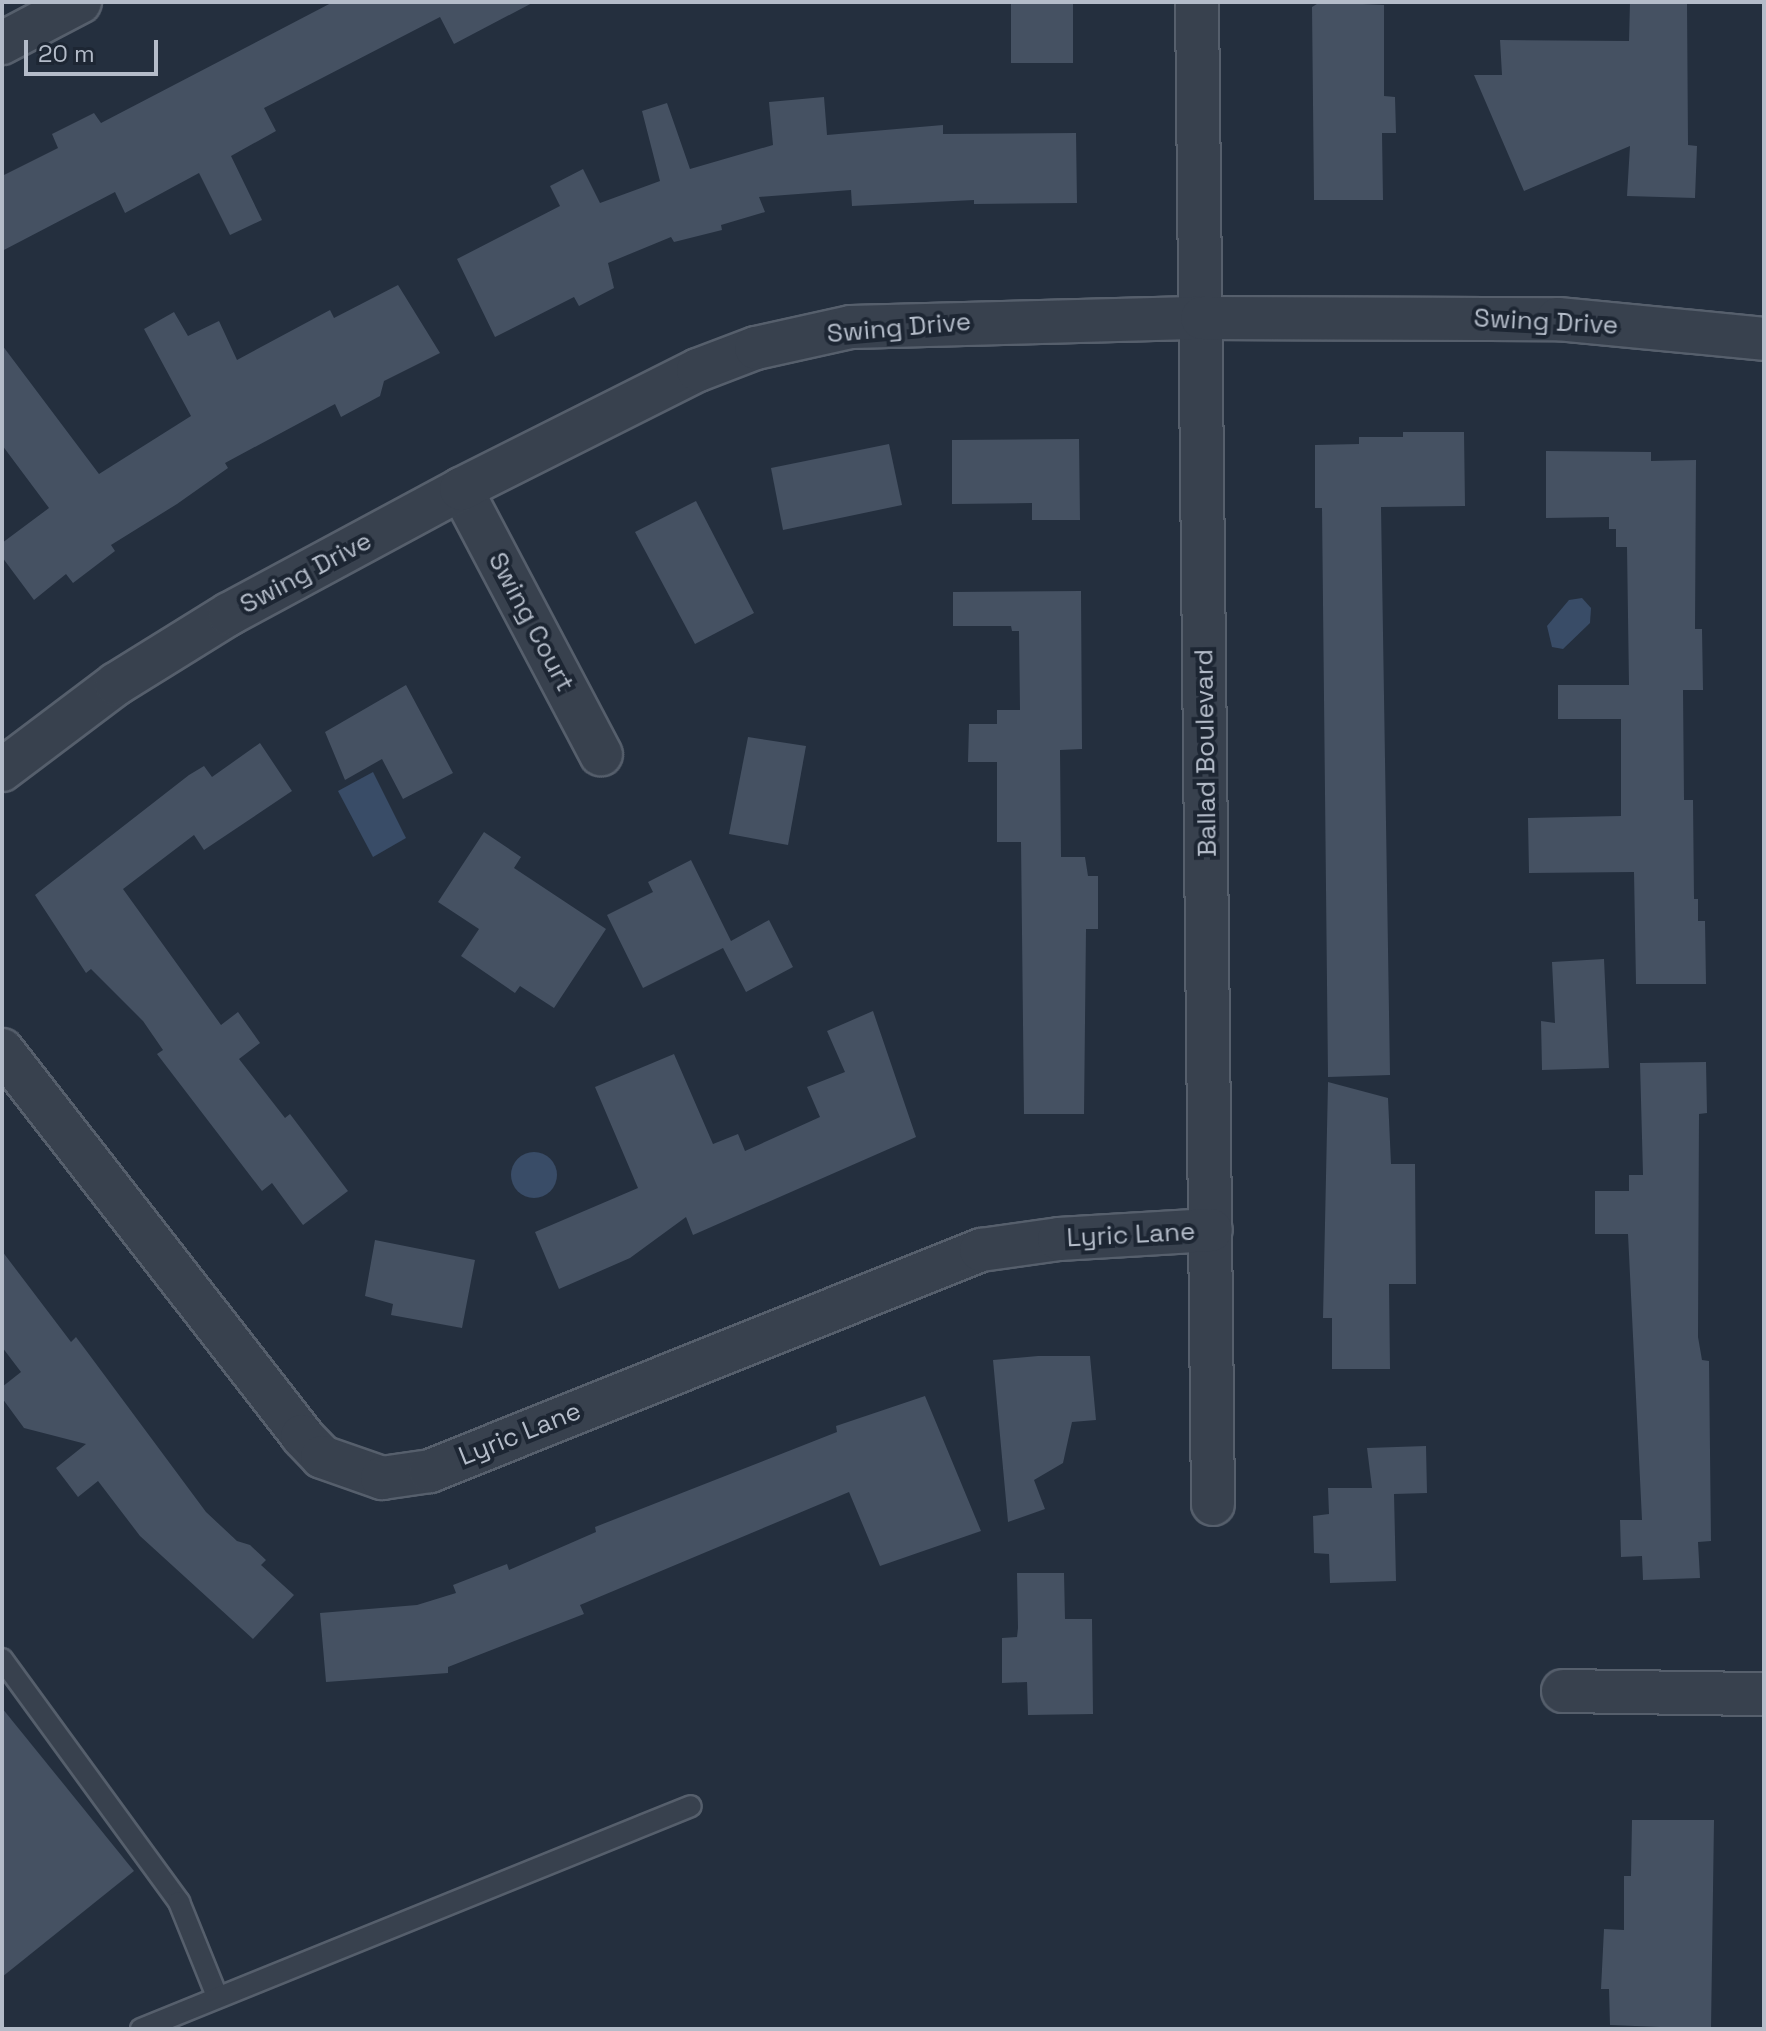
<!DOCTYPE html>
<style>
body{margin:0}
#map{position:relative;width:1766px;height:2031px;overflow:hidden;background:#242f3e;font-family:"Space Grotesk",sans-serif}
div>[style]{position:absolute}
.water>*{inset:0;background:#394c67}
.round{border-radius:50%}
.building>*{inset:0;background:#455162}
.roads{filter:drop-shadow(2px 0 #565f6c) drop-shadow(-2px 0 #565f6c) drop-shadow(0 2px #565f6c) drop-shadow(0 -2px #565f6c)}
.service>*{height:20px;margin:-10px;padding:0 10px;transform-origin:10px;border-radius:10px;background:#38414e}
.minor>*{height:42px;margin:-21px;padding:0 21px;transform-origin:21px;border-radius:21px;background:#38414e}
span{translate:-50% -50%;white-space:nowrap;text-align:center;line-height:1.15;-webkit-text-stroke:8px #1d2633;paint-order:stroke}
.street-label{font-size:26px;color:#b4bcc9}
.frame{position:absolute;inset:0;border:4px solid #b4bcc9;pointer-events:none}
.scale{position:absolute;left:24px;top:40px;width:134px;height:36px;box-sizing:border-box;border:4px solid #b4bcc9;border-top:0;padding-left:10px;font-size:24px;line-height:28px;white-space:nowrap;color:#b4bcc9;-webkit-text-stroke:6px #1d2633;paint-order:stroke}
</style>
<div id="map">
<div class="water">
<div style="clip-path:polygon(1582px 598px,1591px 608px,1590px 623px,1563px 649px,1552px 647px,1547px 626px,1569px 600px)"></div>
<div style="clip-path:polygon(373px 772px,406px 838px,373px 857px,338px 791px)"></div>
<div class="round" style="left:511px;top:1152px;width:46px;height:46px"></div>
</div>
<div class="building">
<div style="clip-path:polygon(333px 2px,534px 2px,454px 44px,440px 17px,264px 108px,276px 131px,231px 156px,262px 220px,230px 235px,199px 173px,125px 213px,115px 192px,2px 251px,2px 176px,58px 148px,52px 134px,94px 113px,101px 123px)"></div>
<div style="clip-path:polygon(1011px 2px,1073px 2px,1073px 63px,1011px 63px)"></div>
<div style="clip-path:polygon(1320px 2px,1384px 5px,1384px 96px,1395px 97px,1396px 133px,1382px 133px,1383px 200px,1314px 200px,1312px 7px)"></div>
<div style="clip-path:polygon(1630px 2px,1687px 2px,1688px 145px,1697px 146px,1695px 198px,1627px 196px,1630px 146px,1524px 191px,1474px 75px,1502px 75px,1500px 40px,1629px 41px)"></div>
<div style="clip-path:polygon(824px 97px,827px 135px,943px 125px,943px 134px,1076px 133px,1077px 203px,974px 204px,974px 200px,852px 206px,851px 190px,759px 197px,765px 212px,721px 225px,722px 230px,674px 242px,671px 237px,608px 263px,614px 288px,579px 306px,574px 297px,495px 337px,457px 259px,560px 206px,550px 186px,583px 169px,600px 203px,660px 181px,642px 111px,667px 103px,690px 169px,773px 145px,769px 102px)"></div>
<div style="clip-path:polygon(398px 285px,440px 353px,384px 381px,380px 396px,341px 417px,335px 404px,225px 463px,228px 468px,177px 504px,111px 545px,115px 551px,73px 583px,66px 574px,34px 600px,2px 557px,2px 543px,49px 508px,2px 445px,2px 345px,99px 474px,191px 416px,144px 329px,174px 312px,188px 336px,219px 321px,237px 360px,330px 310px,334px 318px)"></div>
<div style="clip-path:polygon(1403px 432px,1464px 432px,1465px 506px,1381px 507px,1390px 1075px,1328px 1077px,1322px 508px,1315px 508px,1315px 445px,1359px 444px,1359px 437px,1403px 437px)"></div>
<div style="clip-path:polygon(1079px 439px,1080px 520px,1032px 520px,1032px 503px,952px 504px,952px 440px)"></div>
<div style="clip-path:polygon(889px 444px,902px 505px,783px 530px,771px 468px)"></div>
<div style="clip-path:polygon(1546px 451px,1651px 452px,1651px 461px,1696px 460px,1695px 629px,1702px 629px,1703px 690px,1683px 690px,1684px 800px,1693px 800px,1694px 899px,1698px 899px,1698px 921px,1705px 921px,1706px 984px,1636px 984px,1634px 872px,1529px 873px,1528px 818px,1621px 816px,1621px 719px,1558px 719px,1558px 685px,1629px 685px,1627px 547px,1616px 547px,1616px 529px,1609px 529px,1609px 517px,1546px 518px)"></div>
<div style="clip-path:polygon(696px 501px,754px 613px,695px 644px,635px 532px)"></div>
<div style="clip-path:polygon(1081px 591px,1082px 749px,1060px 750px,1061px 857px,1085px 857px,1088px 876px,1098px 876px,1098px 929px,1086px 929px,1084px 1114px,1024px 1114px,1021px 842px,997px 842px,997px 762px,968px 762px,969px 724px,997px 724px,997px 710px,1020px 710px,1019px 631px,1012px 631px,1011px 626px,953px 626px,953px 592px)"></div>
<div style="clip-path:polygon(406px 685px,453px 773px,403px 799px,382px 759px,345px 780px,325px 732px)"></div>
<div style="clip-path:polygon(748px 737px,806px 746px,788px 845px,729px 834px)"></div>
<div style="clip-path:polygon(260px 743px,292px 791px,204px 850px,194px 835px,123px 889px,221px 1025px,238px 1012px,260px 1043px,239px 1059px,285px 1118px,290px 1114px,348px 1191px,303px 1225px,272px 1183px,262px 1191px,157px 1054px,163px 1050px,143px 1021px,91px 969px,86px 973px,35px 895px,189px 775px,204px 766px,212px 777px)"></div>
<div style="clip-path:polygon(484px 832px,521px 857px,514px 868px,606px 929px,554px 1008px,520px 986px,515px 993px,461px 956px,479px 929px,438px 902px)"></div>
<div style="clip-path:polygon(691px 860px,731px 941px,769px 920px,793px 967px,746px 992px,723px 948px,643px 988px,607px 915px,653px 892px,648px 882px)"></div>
<div style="clip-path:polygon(1604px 959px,1609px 1068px,1542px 1070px,1541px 1021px,1555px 1023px,1552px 962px)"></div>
<div style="clip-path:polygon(873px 1011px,916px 1137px,693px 1235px,686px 1217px,630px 1258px,559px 1289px,535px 1232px,638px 1188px,595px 1087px,674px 1054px,713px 1144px,738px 1134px,745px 1151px,820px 1117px,807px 1087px,845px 1072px,827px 1031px)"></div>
<div style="clip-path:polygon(1706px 1062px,1707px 1113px,1699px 1114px,1698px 1337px,1702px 1360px,1709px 1361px,1711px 1541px,1698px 1542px,1700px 1578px,1643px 1580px,1642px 1556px,1621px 1557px,1620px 1520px,1642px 1520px,1628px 1234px,1595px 1234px,1595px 1191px,1629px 1191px,1629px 1175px,1643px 1175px,1640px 1063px)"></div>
<div style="clip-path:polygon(1328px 1082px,1388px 1098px,1391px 1164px,1415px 1164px,1416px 1284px,1389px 1284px,1390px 1369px,1332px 1369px,1332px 1318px,1323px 1318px)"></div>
<div style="clip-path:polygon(375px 1240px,475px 1260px,462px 1328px,391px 1315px,393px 1304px,365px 1296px)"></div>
<div style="clip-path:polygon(2px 1251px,71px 1342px,76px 1337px,88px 1353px,206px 1512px,237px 1541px,250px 1545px,266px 1560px,261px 1565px,294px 1595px,253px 1639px,140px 1536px,98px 1481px,78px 1497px,56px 1468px,86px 1444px,24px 1428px,2px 1398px,2px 1387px,21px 1372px,2px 1347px)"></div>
<div style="clip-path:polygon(1038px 1356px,1090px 1356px,1096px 1420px,1072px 1422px,1063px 1463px,1034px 1480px,1045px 1509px,1008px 1522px,993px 1360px)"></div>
<div style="clip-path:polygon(925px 1396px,981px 1531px,880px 1566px,849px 1492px,580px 1605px,584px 1614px,448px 1667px,448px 1673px,326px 1682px,320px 1613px,417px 1605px,456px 1593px,453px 1585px,507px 1564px,509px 1570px,596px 1532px,595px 1527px,837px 1432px,836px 1426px)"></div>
<div style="clip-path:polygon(1426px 1446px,1427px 1493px,1394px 1494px,1396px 1581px,1330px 1583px,1329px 1554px,1314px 1553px,1313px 1516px,1329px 1514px,1328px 1488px,1372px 1488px,1367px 1448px)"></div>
<div style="clip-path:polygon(1017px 1573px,1064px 1573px,1065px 1619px,1092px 1619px,1093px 1714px,1028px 1715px,1027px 1682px,1002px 1683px,1002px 1638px,1017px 1637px,1018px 1628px)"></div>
<div style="clip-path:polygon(2px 1708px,134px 1871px,2px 1977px)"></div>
<div style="clip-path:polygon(1632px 1820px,1714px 1820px,1711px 2029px,1610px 2025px,1609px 1989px,1601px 1989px,1604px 1929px,1624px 1930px,1624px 1876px,1631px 1876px)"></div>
</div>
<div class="roads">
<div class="service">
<div style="left:2px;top:1659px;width:301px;rotate:53.9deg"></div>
<div style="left:179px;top:1902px;width:101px;rotate:68deg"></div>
<div style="left:141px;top:2029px;width:593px;rotate:-22.07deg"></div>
</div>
<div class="minor">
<div style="left:1197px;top:2px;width:1502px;rotate:89.39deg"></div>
<div style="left:2px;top:43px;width:88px;rotate:-27.7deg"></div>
<div style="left:461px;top:489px;width:300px;rotate:62.2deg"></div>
<div style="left:2px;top:770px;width:143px;rotate:-37deg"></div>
<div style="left:116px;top:684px;width:133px;rotate:-31.8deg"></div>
<div style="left:229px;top:614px;width:264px;rotate:-28.3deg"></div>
<div style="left:461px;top:489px;width:265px;rotate:-26.7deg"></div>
<div style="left:698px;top:370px;width:62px;rotate:-20.8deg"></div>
<div style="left:756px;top:348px;width:97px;rotate:-12.5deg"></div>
<div style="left:851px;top:327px;width:351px;rotate:-1.5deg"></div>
<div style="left:1202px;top:318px;width:356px;rotate:0.2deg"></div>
<div style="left:1558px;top:319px;width:207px;rotate:5.5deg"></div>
<div style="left:2px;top:1050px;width:489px;rotate:52.1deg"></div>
<div style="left:302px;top:1436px;width:29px;rotate:46deg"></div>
<div style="left:322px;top:1457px;width:64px;rotate:19.3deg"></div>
<div style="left:382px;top:1478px;width:49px;rotate:-8.3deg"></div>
<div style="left:430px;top:1471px;width:594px;rotate:-21.86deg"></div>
<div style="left:981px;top:1250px;width:79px;rotate:-8deg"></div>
<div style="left:1059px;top:1239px;width:152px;rotate:-3.4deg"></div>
<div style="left:1563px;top:1691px;width:201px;rotate:0.9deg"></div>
</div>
</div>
<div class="street-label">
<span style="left:1546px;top:322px;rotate:3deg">Swing Drive</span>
<span style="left:899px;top:328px;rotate:-5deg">Swing Drive</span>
<span style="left:306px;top:573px;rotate:-28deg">Swing Drive</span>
<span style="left:531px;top:622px;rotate:62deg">Swing Court</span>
<span style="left:1206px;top:753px;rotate:-91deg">Ballad Boulevard</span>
<span style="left:1131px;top:1235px;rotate:-3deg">Lyric Lane</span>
<span style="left:520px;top:1434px;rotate:-22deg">Lyric Lane</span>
</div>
<div class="frame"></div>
<div class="scale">20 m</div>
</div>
